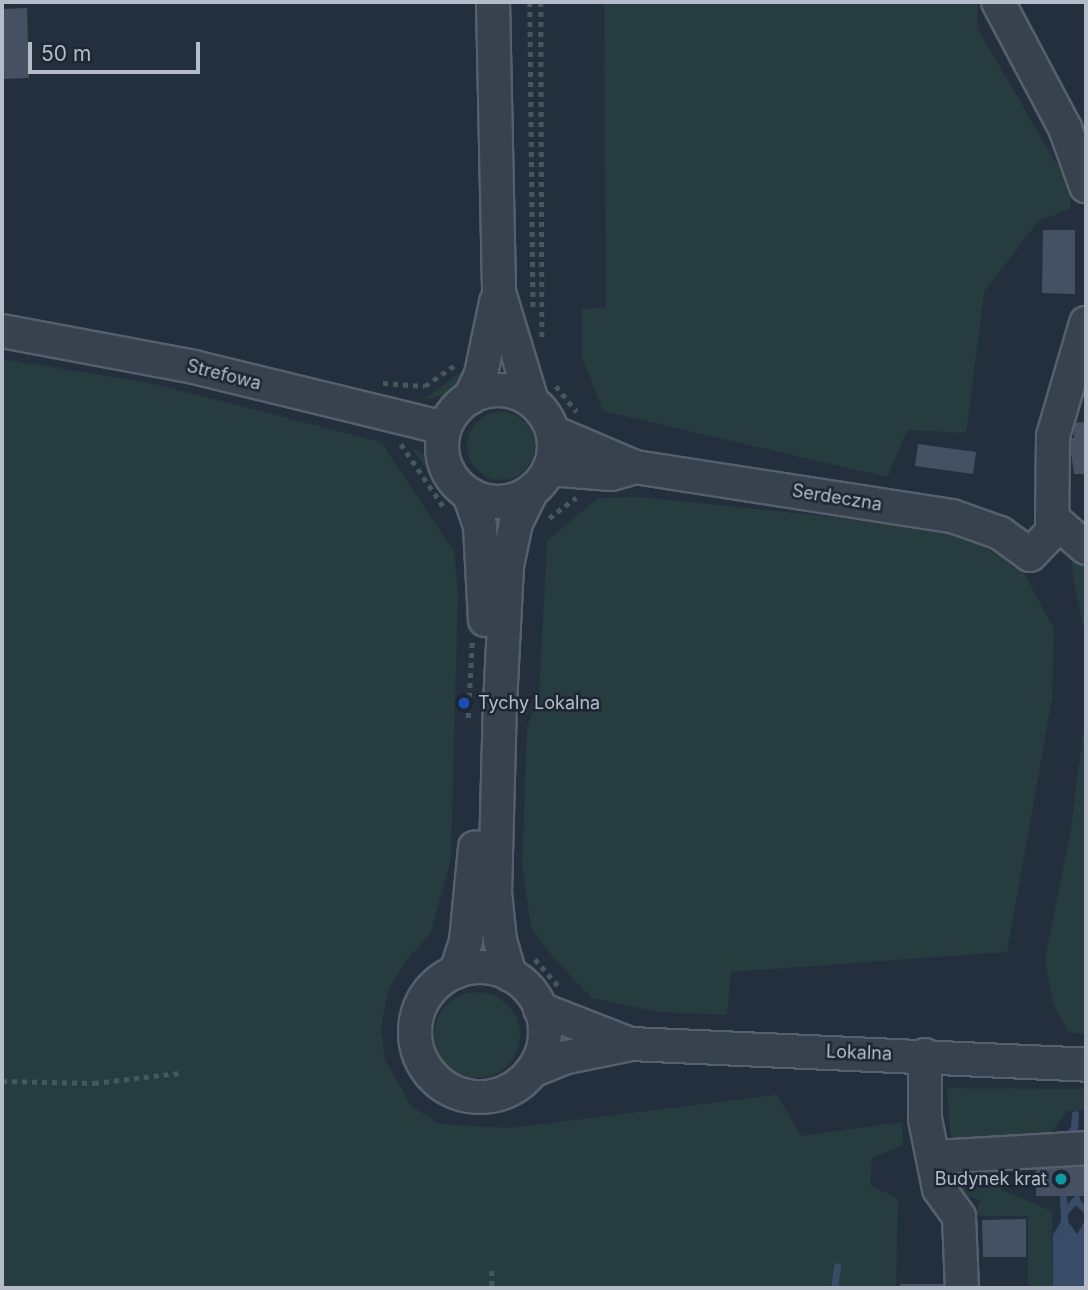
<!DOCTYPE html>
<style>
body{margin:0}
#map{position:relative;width:1088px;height:1290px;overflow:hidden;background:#242f3e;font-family:Inter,sans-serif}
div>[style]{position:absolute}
.green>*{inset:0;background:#263c3f}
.round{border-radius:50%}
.water>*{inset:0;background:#394c67}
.stream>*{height:7px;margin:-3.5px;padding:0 3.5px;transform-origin:3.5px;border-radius:3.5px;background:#394c67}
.building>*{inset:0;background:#455162}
.path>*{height:4.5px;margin-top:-2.25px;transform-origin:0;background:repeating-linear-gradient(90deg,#44595c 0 5px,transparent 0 10px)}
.roads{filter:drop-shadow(2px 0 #565f6c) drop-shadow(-2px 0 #565f6c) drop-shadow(0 2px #565f6c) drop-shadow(0 -2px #565f6c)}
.minor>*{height:32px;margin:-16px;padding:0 16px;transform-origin:16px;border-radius:16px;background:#38414e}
.minor>.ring{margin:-16px;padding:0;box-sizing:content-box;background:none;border:32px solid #38414e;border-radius:50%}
.dots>*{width:19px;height:19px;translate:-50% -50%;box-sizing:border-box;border:4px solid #1d2633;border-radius:50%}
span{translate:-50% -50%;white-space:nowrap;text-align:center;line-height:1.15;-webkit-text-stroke:5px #1d2633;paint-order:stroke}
.street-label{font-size:18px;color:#b4bcc9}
.poi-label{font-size:18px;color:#b4bcc9}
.left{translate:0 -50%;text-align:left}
.right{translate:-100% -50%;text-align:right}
.frame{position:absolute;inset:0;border:4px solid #b4bcc9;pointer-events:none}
.scale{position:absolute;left:28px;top:42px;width:172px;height:32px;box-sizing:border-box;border:4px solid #b4bcc9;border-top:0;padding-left:9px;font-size:21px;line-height:24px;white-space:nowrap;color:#b4bcc9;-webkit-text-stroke:5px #1d2633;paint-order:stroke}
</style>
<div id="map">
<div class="green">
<div style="clip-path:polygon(604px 2px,978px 2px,977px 28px,1069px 185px,1071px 199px,1070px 209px,1038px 221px,984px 292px,966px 433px,907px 430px,887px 477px,603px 411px,582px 357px,582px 309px,606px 308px)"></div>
<div style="clip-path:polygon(2px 359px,154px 384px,381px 442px,454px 552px,458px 593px,451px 859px,430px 934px,407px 959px,388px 990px,381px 1029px,385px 1060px,411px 1106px,439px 1124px,510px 1128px,777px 1095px,801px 1136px,902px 1122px,903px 1145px,872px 1158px,870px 1185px,898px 1199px,896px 1288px,2px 1288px)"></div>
<div style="clip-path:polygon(476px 361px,466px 383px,455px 393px,423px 400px)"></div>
<div class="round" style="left:467px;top:412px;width:68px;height:68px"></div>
<div style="clip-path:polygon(412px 448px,426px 454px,465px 507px,466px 527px)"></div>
<div style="clip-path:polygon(639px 497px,934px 527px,985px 547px,1024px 573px,1054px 629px,1052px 699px,1007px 952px,731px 972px,727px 1015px,659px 1012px,592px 998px,552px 956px,531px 927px,522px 866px,527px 728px,539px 694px,547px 541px,598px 498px)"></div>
<div style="clip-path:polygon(1071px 552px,1086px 568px,1086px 639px,1073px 577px)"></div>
<div style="clip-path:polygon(1086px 708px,1086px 1035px,1069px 1032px,1053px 1004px,1045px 959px,1071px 829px)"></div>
<div class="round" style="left:434px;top:992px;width:86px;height:86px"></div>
<div style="clip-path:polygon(947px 1088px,1086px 1089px,1086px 1115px,1084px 1110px,1067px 1111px,1047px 1138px,951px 1142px)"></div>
<div style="clip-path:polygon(951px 1164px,1000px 1168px,1002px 1190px,1052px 1211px,1053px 1288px,1028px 1288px,1028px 1216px,973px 1216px,981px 1200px,954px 1193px)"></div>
</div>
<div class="water">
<div style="clip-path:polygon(1086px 1235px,1086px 1288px,1053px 1288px,1053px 1235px)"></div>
</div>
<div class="stream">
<div style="left:1065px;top:1138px;width:13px;rotate:-48deg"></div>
<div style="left:1074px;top:1128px;width:14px;rotate:-86deg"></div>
<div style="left:1063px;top:1198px;width:37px;rotate:87deg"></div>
<div style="left:1076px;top:1201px;width:13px;rotate:42deg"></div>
<div style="left:1064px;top:1212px;width:18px;rotate:-47deg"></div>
<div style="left:1056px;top:1235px;width:15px;rotate:-58deg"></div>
<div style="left:1064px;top:1222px;width:16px;rotate:55deg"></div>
<div style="left:1080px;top:1235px;width:13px;rotate:-61deg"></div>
<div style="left:834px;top:1288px;width:22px;rotate:-82deg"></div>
</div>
<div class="building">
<div style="clip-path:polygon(27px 8px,29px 78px,2px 79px,2px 9px)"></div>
<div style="clip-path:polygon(1043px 230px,1075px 230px,1075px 294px,1042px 293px)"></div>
<div style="clip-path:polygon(1086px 422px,1086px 482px,1084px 482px,1084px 474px,1074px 474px,1069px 438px,1074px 438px,1073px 423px)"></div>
<div style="clip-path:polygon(918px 444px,976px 452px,973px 474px,915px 466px)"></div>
<div style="clip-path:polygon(1036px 1162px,1086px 1162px,1086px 1196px,1036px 1196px)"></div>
<div style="clip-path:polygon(1026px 1219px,1026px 1257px,983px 1257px,982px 1220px)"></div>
<div style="clip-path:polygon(900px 1284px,944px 1284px,944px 1288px,900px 1288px)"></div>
</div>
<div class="path">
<div style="left:530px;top:2px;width:305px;rotate:89.4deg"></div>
<div style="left:541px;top:2px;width:335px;rotate:89.8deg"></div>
<div style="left:383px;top:383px;width:42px;rotate:4.1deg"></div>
<div style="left:425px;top:386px;width:37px;rotate:-35deg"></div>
<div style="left:556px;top:386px;width:33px;rotate:51deg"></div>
<div style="left:401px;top:444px;width:75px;rotate:55.9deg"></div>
<div style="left:549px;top:518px;width:34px;rotate:-37deg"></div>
<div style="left:468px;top:718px;width:77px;rotate:-87deg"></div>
<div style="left:535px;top:959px;width:37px;rotate:49deg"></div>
<div style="left:2px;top:1081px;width:92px;rotate:1.2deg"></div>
<div style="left:94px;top:1083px;width:86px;rotate:-6.7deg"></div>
<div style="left:492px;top:1271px;width:17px;rotate:90deg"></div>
</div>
<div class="roads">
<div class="minor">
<div style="left:493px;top:2px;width:290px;rotate:88.8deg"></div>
<div style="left:499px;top:292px;width:114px;rotate:73.2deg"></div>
<div style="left:998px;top:2px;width:143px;rotate:62deg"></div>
<div style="left:1065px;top:128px;width:62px;rotate:70.1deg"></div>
<div style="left:2px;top:331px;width:195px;rotate:10.6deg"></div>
<div style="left:194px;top:367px;width:258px;rotate:13.7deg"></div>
<div class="ring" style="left:442px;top:390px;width:80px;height:80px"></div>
<div style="left:470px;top:398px;width:26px;rotate:-65deg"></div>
<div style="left:481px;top:374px;width:74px;rotate:-78.2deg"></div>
<div style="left:553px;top:432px;width:89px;rotate:23.1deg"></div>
<div style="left:635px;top:467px;width:321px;rotate:8.8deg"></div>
<div style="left:952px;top:516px;width:51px;rotate:19.5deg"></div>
<div style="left:1000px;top:533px;width:37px;rotate:36deg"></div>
<div style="left:1030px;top:555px;width:32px;rotate:-46deg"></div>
<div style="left:1052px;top:532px;width:96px;rotate:-89.4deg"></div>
<div style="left:1053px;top:436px;width:118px;rotate:-73.7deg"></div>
<div style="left:549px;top:469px;width:62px;rotate:4.6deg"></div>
<div style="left:611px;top:474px;width:25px;rotate:-16deg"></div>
<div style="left:469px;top:494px;width:34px;rotate:71deg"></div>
<div style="left:480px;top:526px;width:94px;rotate:87deg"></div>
<div style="left:1052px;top:518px;width:45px;rotate:41.4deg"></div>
<div class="ring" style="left:415px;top:967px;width:98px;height:98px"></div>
<div style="left:456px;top:972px;width:33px;rotate:-72deg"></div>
<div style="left:466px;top:941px;width:94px;rotate:-84.5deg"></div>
<div style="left:510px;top:975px;width:35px;rotate:-106deg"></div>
<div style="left:500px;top:941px;width:49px;rotate:-95.8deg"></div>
<div style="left:495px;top:892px;width:188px;rotate:-88.5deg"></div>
<div style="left:500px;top:704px;width:138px;rotate:-87.1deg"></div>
<div style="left:507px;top:566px;width:44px;rotate:-78.2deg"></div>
<div style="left:516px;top:523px;width:34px;rotate:-64deg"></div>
<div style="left:540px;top:1009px;width:97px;rotate:21.3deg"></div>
<div style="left:925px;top:1055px;width:64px;rotate:90deg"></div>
<div style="left:925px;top:1119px;width:71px;rotate:78.7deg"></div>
<div style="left:939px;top:1189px;width:34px;rotate:54deg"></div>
<div style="left:959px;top:1217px;width:71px;rotate:87.6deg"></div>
<div style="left:532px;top:1071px;width:38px;rotate:-22deg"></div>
<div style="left:567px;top:1057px;width:65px;rotate:-11.5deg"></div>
<div style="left:631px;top:1044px;width:455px;rotate:2.6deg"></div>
<div style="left:936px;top:1157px;width:150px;rotate:-3.4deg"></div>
</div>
</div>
<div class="dots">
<div style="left:464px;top:703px;background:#1a4fb4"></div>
<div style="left:1061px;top:1179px;background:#0f9aa8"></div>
</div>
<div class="street-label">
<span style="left:224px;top:375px;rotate:14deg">Strefowa</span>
<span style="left:837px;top:498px;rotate:9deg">Serdeczna</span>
<span style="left:859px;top:1053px;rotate:2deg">Lokalna</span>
</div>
<div class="poi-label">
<span class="left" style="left:478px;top:703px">Tychy Lokalna</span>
<span class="right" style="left:1047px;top:1179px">Budynek krat</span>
</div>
<div class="frame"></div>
<div class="scale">50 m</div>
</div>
